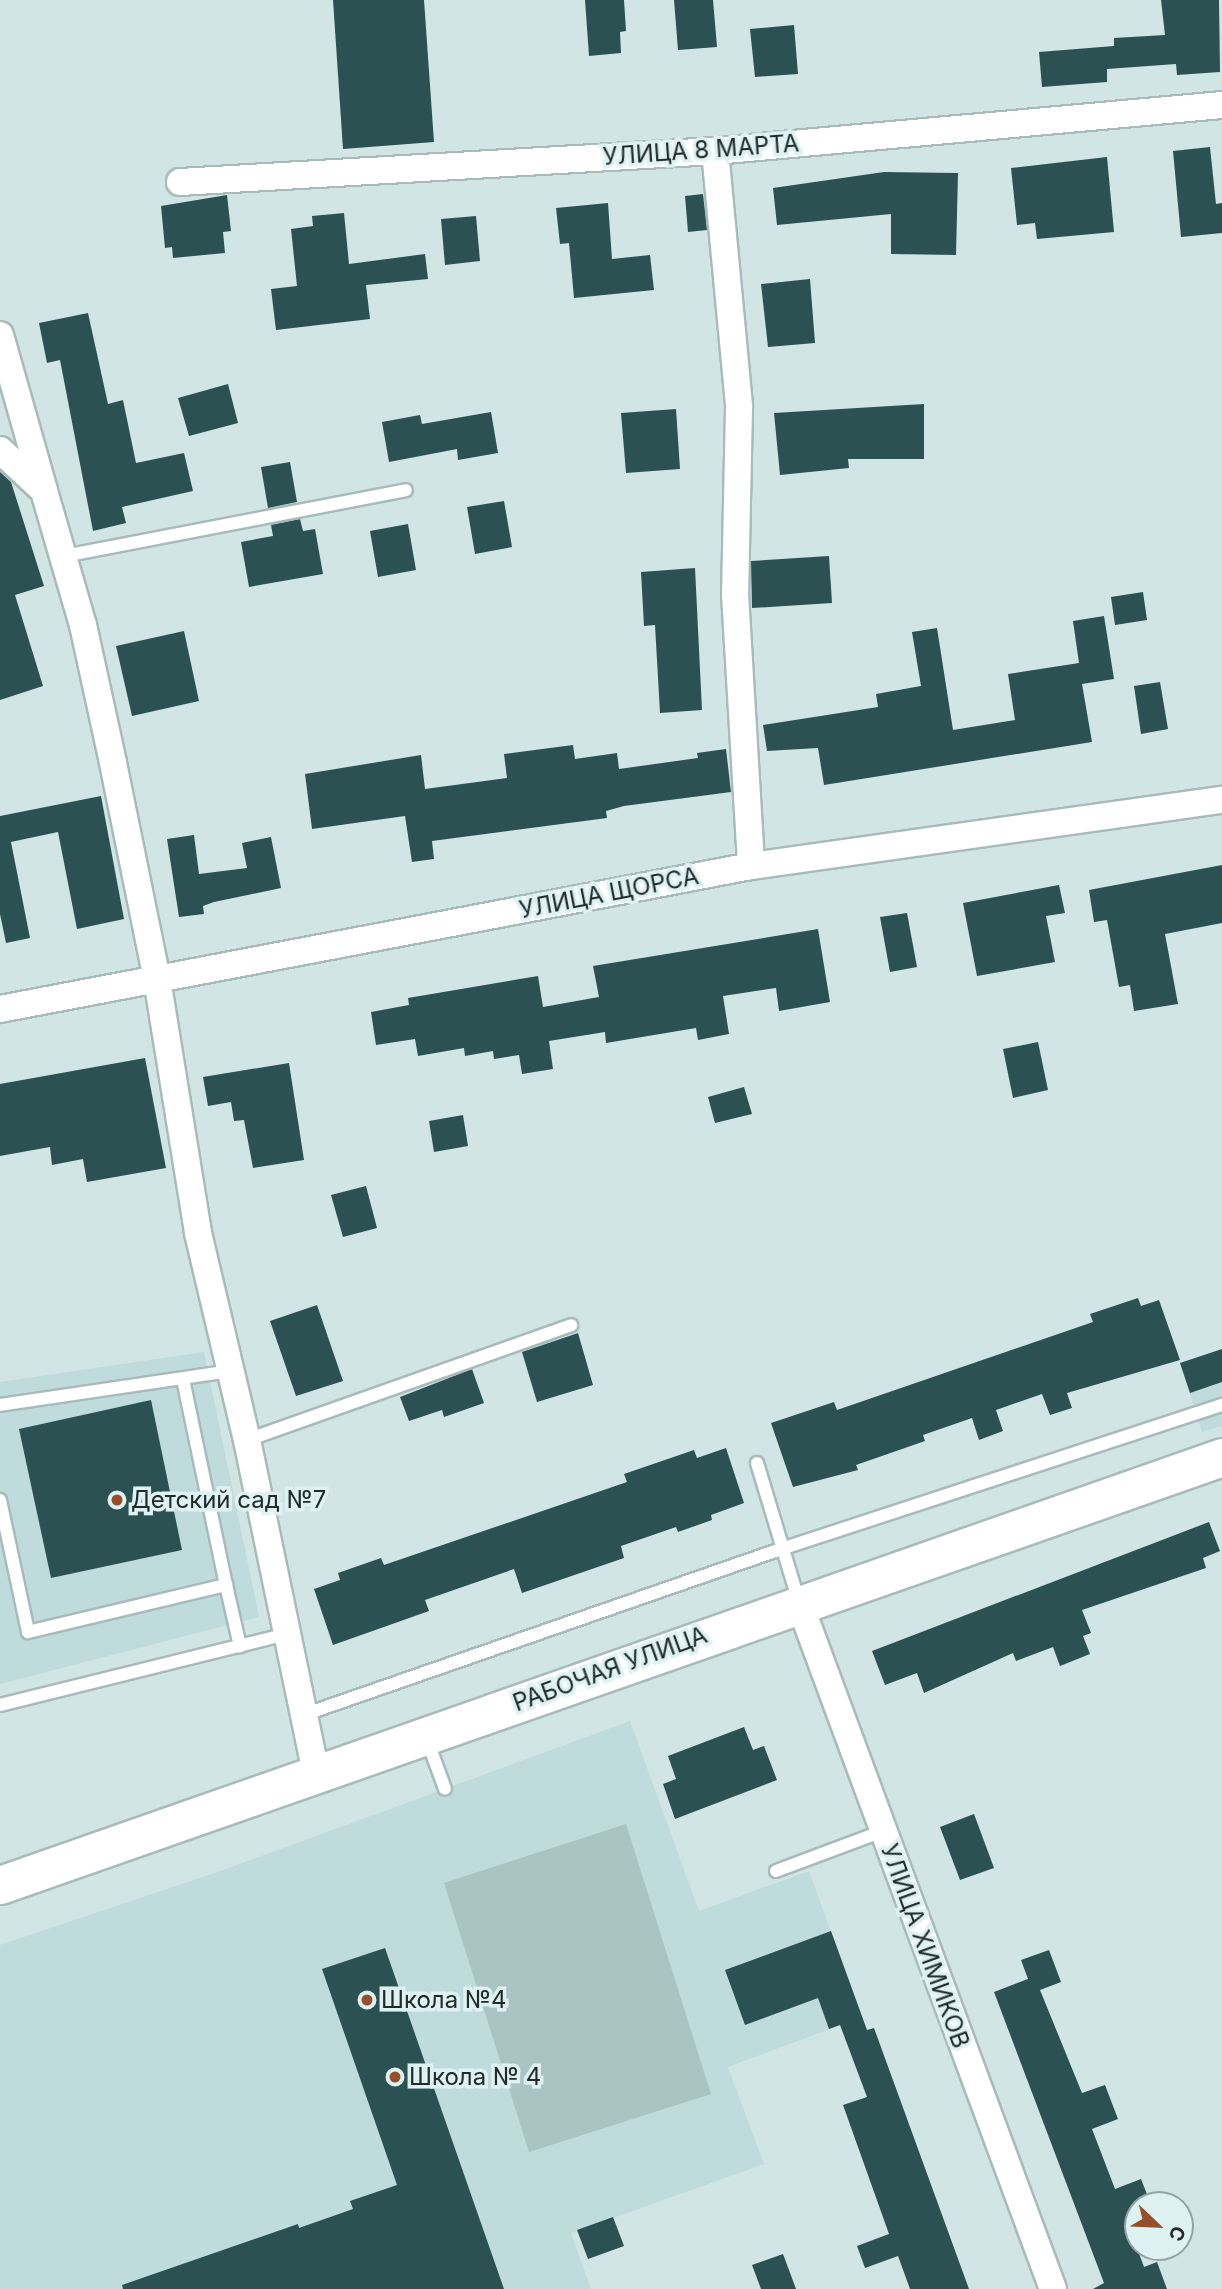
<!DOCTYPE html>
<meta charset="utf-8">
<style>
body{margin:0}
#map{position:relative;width:1222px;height:2289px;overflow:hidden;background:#d2e5e5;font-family:Inter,sans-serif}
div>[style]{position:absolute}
.built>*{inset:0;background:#bfdbdb}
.green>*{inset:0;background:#aac3c3}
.building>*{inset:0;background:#2b5152}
.roads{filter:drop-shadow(2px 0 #a8baba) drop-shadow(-2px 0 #a8baba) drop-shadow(0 2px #a8baba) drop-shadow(0 -2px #a8baba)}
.service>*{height:12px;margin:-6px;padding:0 6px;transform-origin:6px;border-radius:6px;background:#fff}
.minor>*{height:26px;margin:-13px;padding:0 13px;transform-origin:13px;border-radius:13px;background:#fff}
.secondary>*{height:37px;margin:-18.5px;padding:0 18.5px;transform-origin:18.5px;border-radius:18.5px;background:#fff}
.dots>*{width:19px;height:19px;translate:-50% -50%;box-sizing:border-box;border:4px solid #dff2f2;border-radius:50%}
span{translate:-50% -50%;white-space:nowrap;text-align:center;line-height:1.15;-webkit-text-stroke:7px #dff2f2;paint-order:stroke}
.street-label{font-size:24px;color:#222a2a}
.poi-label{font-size:24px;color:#222a2a}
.left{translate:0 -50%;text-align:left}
.north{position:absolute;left:1124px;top:2191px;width:70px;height:70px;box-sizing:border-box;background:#dff2f2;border:2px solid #93a2a2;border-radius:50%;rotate:113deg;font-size:19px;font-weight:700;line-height:28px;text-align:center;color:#222a2a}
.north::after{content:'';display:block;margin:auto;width:24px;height:32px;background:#964f2a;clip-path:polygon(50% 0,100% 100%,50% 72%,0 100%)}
</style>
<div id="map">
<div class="built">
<div style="clip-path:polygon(1222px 1349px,1222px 1426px,1202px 1432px,1180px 1363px)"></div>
<div style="clip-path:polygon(204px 1352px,259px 1617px,0 1684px,0 1382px)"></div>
<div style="clip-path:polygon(630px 1721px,699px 1911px,809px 1871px,862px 2017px,728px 2067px,764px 2164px,571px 2233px,591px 2289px,0 2289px,0 1945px,229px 1868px)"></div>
</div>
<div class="green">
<div style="clip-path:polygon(626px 1824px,711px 2094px,529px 2152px,444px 1883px)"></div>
</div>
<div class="building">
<div style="clip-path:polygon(333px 0,424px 0,434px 142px,343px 149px)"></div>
<div style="clip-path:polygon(585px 0,624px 0,626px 31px,620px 32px,621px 53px,589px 56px)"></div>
<div style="clip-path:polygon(674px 0,713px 0,717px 47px,678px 50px)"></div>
<div style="clip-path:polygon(1161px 0,1219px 0,1220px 72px,1177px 75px,1176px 64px,1107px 69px,1107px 82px,1042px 87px,1039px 52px,1114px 46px,1114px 38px,1165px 35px)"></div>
<div style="clip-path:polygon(794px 25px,798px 74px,755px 77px,750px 29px)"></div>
<div style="clip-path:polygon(1210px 147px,1216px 204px,1222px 203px,1222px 233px,1181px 237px,1173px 151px)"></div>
<div style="clip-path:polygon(1107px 157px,1114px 232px,1037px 239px,1035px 223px,1017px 225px,1011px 168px)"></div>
<div style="clip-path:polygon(884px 172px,958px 173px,956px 255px,891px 254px,891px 214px,777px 225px,773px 188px)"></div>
<div style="clip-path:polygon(703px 194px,707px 230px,688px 232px,685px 196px)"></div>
<div style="clip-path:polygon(227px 195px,231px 231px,223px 232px,225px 253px,173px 258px,172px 247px,165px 248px,161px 206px)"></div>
<div style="clip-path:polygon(608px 203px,612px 259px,650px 255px,654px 290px,574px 298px,569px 243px,560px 244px,556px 208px)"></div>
<div style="clip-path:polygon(344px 213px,349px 264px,425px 254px,428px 279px,366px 285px,370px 319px,276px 330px,271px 289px,297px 286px,291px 229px,313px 226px,312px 216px)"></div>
<div style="clip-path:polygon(476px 216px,480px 261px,445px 265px,441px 219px)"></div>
<div style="clip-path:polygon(810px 279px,815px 343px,768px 347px,761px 284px)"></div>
<div style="clip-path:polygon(88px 313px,108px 404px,123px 400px,136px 463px,184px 453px,193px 491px,122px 507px,126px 523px,93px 531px,60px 360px,47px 363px,39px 323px)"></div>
<div style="clip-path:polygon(228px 384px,238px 423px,189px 436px,178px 398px)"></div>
<div style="clip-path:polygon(924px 404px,924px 459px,848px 459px,849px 468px,780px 475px,774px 413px)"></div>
<div style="clip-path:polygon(676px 409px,680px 469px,626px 473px,621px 413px)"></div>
<div style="clip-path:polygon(491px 412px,498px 453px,458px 460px,457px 449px,389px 462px,382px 422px,420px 415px,422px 424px)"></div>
<div style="clip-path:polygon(290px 462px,297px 502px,268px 508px,261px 467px)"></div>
<div style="clip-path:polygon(0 472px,11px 482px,44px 586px,15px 595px,43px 686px,0 700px)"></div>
<div style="clip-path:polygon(504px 501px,512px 547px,475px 554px,467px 507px)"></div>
<div style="clip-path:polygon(300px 519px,303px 531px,315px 529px,323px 574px,249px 587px,241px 542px,273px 536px,271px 525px)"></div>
<div style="clip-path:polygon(408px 524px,416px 570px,378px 577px,370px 531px)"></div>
<div style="clip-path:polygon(829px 556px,832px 603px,752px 608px,751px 561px)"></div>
<div style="clip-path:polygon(695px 568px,702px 710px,660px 713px,655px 625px,644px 626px,641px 572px)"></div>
<div style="clip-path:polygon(1143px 592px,1147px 620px,1115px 625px,1111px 597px)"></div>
<div style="clip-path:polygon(1104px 616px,1114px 679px,1082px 684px,1092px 742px,824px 785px,818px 748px,767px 751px,763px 725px,878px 707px,876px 694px,921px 686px,912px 632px,937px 628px,953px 730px,1015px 720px,1008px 674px,1079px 663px,1073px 621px)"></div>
<div style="clip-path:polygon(184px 631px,199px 701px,132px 716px,116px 646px)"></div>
<div style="clip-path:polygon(1160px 682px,1168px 729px,1141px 734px,1134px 686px)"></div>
<div style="clip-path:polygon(573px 745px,575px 759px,617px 753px,619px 769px,698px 758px,697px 753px,726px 749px,731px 792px,624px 806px,606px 811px,607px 818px,432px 841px,434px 859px,412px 862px,405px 816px,312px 829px,305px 774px,421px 755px,425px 789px,507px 778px,504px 754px)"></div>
<div style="clip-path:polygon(101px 796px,124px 919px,77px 929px,58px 832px,6px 843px,11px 842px,30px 938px,6px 943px,0 914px,0 816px)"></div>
<div style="clip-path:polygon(194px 835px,199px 874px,247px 868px,242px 843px,271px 837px,281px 888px,214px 902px,203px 906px,204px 914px,179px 917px,167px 839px)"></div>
<div style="clip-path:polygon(1222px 865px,1222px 923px,1165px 934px,1178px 1004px,1134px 1011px,1130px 985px,1119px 987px,1107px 920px,1094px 922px,1089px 890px)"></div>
<div style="clip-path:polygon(1059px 885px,1065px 913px,1046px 916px,1055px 962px,977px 976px,963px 903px)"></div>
<div style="clip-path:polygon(907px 913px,917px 967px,890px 972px,880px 917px)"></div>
<div style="clip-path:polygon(818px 929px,830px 1002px,779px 1011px,776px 988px,723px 996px,729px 1034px,698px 1040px,696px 1028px,606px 1043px,605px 1032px,549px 1041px,553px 1069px,522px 1074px,519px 1055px,494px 1059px,493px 1051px,465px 1056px,464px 1048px,418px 1056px,415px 1039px,376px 1045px,371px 1012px,409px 1005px,408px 998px,538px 976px,543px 1007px,599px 997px,593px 966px)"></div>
<div style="clip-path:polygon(1038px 1042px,1048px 1090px,1013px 1098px,1003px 1049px)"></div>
<div style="clip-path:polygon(145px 1058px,166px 1168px,87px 1182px,83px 1159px,52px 1165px,50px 1147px,0 1156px,0 1084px)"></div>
<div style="clip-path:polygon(289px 1063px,304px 1160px,253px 1168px,244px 1120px,234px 1121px,231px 1102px,208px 1106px,203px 1077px)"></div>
<div style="clip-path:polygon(744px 1087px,752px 1114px,715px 1123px,708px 1097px)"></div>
<div style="clip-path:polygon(463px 1115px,468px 1146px,434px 1152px,429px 1121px)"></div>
<div style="clip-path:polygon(366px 1186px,377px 1228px,343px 1237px,331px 1195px)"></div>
<div style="clip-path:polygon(1138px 1298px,1141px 1306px,1159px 1300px,1180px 1360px,1067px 1393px,1072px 1408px,1050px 1415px,1042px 1394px,996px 1410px,1003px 1431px,979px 1440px,972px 1418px,923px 1435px,925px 1441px,856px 1465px,858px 1470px,793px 1487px,771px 1423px,834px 1402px,837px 1410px,1093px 1322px,1090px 1314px)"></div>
<div style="clip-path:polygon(317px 1305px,343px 1381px,296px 1396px,270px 1321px)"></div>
<div style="clip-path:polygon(578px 1333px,593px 1385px,537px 1402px,522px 1352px)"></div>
<div style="clip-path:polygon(1222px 1349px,1222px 1382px,1190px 1393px,1180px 1363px)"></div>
<div style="clip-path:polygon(472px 1369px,484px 1403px,444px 1417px,442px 1410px,409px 1421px,400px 1397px)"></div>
<div style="clip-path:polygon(151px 1400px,182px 1550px,51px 1578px,19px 1429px)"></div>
<div style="clip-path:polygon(726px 1448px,744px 1503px,711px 1515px,712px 1520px,678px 1532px,676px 1527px,621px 1546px,624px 1558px,522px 1593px,514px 1569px,425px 1600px,429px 1611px,333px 1645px,314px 1589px,340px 1580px,338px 1573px,381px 1558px,384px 1565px,627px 1482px,624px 1474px,694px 1450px,697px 1458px)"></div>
<div style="clip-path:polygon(1209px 1522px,1220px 1551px,1203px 1558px,1206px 1568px,1082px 1610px,1091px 1633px,1083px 1636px,1090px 1654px,1060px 1666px,1053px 1647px,1016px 1661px,1013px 1653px,924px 1693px,917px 1673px,885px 1685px,872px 1651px)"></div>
<div style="clip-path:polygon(744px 1727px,753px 1750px,764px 1746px,777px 1780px,675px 1819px,663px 1784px,676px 1779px,668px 1756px)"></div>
<div style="clip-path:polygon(974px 1814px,994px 1868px,960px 1880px,940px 1827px)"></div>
<div style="clip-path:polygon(831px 1931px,867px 2030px,874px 2028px,969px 2289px,910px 2289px,898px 2256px,865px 2268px,857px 2246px,889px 2234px,843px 2105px,867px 2097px,840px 2025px,829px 2029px,818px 1998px,745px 2025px,725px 1970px)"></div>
<div style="clip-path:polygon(385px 1948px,504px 2289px,123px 2289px,122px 2285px,298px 2224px,299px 2228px,353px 2209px,350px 2201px,397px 2185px,322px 1969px)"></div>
<div style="clip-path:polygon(1049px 1950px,1061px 1982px,1040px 1990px,1082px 2093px,1105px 2085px,1118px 2119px,1092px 2129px,1115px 2189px,1141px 2179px,1150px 2202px,1130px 2209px,1130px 2229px,1144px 2267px,1157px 2262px,1167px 2289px,1093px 2289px,1104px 2283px,994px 1992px,1028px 1979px,1021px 1960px)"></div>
<div style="clip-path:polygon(613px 2217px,624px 2246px,588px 2259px,577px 2230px)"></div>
<div style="clip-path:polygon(783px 2254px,796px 2289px,761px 2289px,752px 2265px)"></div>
</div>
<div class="roads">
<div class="service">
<div style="left:64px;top:556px;width:348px;rotate:-10.9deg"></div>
<div style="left:0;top:1405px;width:233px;rotate:-8.4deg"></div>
<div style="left:247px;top:1440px;width:344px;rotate:-19.5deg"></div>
<div style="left:757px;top:1463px;width:145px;rotate:73.2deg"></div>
<div style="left:0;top:1500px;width:135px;rotate:78deg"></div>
<div style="left:28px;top:1632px;width:204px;rotate:-13.4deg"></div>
<div style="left:226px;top:1585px;width:210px;rotate:-101.8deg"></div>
<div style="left:226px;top:1585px;width:63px;rotate:77.1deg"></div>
<div style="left:0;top:1705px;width:296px;rotate:-13.9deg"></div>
<div style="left:303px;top:1715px;width:506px;rotate:-19.15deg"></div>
<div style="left:781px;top:1549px;width:464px;rotate:-18.1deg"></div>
<div style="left:426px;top:1737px;width:55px;rotate:69.9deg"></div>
<div style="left:776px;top:1871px;width:114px;rotate:-20.5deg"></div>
</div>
<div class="minor">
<div style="left:715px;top:151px;width:257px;rotate:84.6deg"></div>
<div style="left:739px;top:407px;width:187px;rotate:91.2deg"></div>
<div style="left:735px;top:594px;width:272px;rotate:86.6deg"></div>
<div style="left:180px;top:182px;width:536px;rotate:-3.32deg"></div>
<div style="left:715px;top:151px;width:509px;rotate:-5.18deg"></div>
<div style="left:0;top:335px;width:162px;rotate:74.2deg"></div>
<div style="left:44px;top:491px;width:60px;rotate:-137deg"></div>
<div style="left:44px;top:491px;width:140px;rotate:73.8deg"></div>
<div style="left:83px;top:625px;width:141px;rotate:77.7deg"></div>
<div style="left:113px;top:763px;width:220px;rotate:78.5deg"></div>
<div style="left:157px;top:979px;width:257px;rotate:80.8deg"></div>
<div style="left:198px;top:1233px;width:213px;rotate:76.7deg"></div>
<div style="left:247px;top:1440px;width:340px;rotate:78.3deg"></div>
<div style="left:0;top:1009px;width:764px;rotate:-10.78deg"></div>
<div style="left:751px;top:866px;width:476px;rotate:-8deg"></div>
<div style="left:799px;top:1602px;width:732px;rotate:69.71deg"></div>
</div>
<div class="secondary">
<div style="left:0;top:1885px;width:1295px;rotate:-19.3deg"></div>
</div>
</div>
<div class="dots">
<div style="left:117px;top:1500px;background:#964f2a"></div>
<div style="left:367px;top:2000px;background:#964f2a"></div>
<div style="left:395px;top:2077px;background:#964f2a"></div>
</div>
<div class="street-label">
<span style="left:701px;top:150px;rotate:-4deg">УЛИЦА 8 МАРТА</span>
<span style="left:609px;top:893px;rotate:-11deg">УЛИЦА ЩОРСА</span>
<span style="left:610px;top:1669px;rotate:-20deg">РАБОЧАЯ УЛИЦА</span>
<span style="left:925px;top:1946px;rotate:70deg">УЛИЦА ХИМИКОВ</span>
</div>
<div class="poi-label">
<span class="left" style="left:131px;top:1500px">Детский сад №7</span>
<span class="left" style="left:381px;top:2000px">Школа №4</span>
<span class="left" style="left:409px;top:2077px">Школа № 4</span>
</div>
<div class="north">С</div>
</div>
